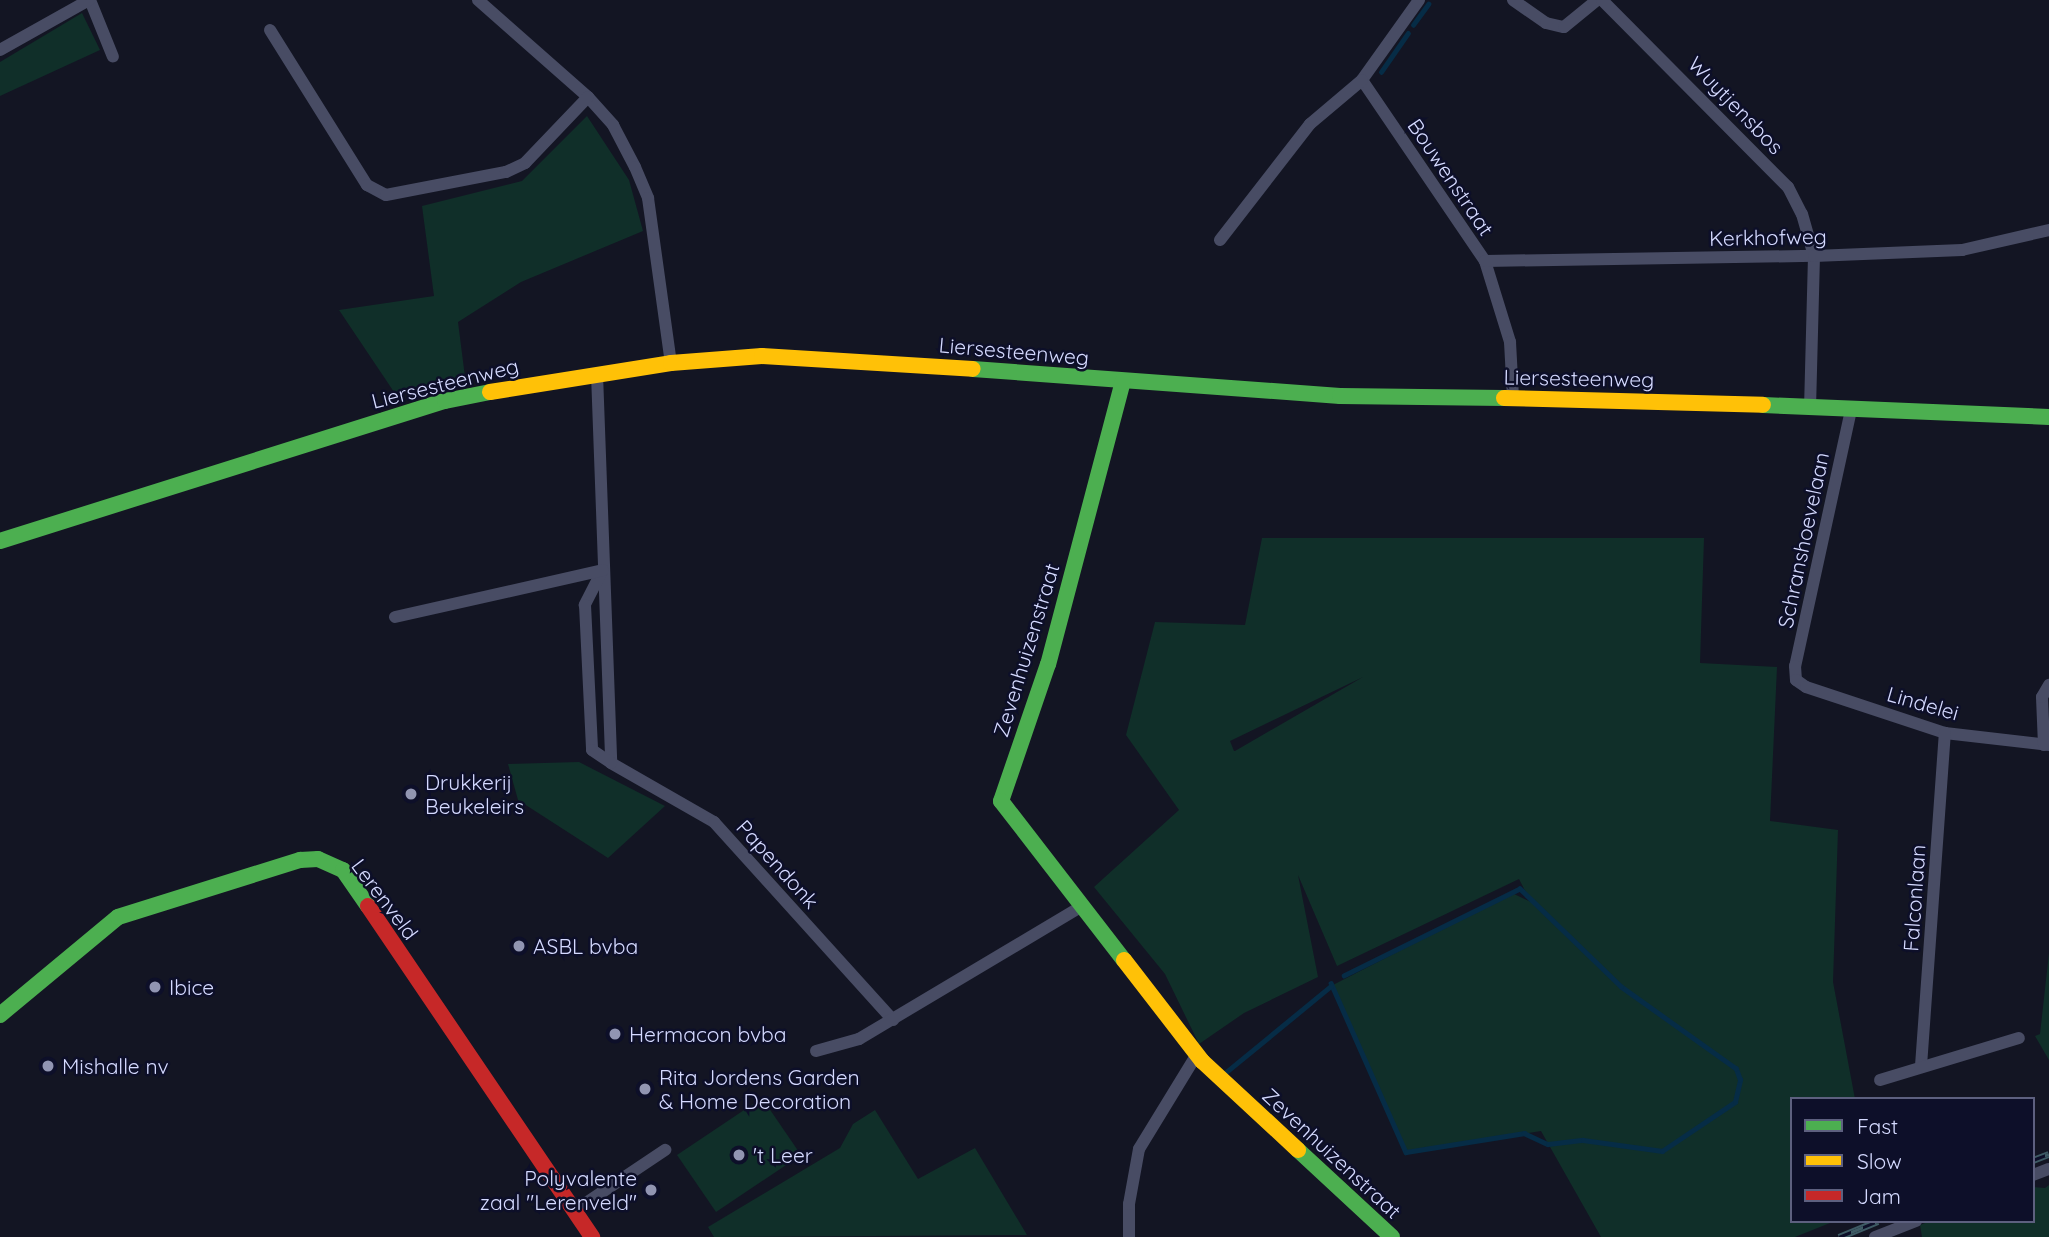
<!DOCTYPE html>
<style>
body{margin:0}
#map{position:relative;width:2049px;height:1237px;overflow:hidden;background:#131523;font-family:Quicksand,sans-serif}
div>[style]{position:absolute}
.green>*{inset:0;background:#102f29}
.stream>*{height:4.5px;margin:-2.25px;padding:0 2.25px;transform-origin:2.25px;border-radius:2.25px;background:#062c46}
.street>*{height:12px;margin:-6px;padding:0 6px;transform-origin:6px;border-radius:6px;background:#484c64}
.fast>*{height:16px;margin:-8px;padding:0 8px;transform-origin:8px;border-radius:8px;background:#4caf50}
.slow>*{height:16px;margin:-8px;padding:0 8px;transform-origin:8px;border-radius:8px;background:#ffc107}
.jam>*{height:16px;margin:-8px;padding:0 8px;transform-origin:8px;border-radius:8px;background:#c62828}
.rail>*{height:7px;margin-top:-3.5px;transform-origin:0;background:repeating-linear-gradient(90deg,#0d0f29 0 13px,#3e5b65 0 26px);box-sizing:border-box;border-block:2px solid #3e5b65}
.dots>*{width:19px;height:19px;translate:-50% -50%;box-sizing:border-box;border:4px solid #0d0f29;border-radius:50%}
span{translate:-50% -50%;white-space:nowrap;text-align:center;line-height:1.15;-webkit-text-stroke:5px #0d0f29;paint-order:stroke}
.street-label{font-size:21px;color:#d5daff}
.poi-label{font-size:21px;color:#d5daff}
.left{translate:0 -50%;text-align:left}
.right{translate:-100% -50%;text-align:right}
.legend{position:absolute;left:1790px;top:1097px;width:245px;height:126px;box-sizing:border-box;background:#0d0f29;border:2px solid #5d607f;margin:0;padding:9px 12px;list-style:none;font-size:21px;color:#d5daff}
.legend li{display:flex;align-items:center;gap:14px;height:35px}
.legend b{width:35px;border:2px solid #5d607f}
</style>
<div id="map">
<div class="green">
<div style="clip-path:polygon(82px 13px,100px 50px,0 96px,0 62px)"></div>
<div style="clip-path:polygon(587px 116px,629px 180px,643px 231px,521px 282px,458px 322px,465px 377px,396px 395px,339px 310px,434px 296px,422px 206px,522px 181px)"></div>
<div style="clip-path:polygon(evenodd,1262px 538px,1704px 538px,1700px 663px,1777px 667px,1770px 821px,1838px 830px,1833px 982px,1855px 1099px,1792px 1099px,1792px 1221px,1835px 1221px,1795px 1237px,1601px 1237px,1541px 1131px,1406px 1152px,1331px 986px,1512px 893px,1531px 902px,1519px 879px,1337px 966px,1298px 875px,1318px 977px,1244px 1013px,1199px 1044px,1165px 974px,1094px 887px,1179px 810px,1126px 735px,1155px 622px,1245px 625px,1262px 538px,1363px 677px,1235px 751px,1234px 751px,1230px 741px,1363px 677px)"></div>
<div style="clip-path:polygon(579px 762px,665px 806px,608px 858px,518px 800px,508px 764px)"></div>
<div style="clip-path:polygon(2049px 953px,2049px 1060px,2035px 1036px,2040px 1034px)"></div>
<div style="clip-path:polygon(762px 1098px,801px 1155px,716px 1212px,677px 1155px)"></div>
<div style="clip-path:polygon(875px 1110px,918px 1179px,975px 1148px,1027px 1235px,714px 1237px,708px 1227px,840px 1148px,853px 1124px)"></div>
<div style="clip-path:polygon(2049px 1185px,2049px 1237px,1922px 1237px,1920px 1225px,1930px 1221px,2033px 1221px,2033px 1187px,2045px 1188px)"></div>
</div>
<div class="stream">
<div style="left:1413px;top:25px;width:26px;rotate:-54deg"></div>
<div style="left:1381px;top:72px;width:47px;rotate:-55.3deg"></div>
<div style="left:1331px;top:983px;width:185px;rotate:66.1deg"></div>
<div style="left:1406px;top:1152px;width:120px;rotate:-9.1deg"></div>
<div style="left:1524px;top:1133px;width:26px;rotate:25deg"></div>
<div style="left:1548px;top:1144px;width:35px;rotate:-7deg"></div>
<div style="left:1583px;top:1140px;width:80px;rotate:7.9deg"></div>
<div style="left:1662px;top:1151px;width:88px;rotate:-33.9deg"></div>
<div style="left:1735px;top:1102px;width:23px;rotate:-77deg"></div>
<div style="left:1740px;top:1080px;width:12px;rotate:-110deg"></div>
<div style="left:1736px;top:1069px;width:141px;rotate:-144.5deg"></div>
<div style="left:1621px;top:987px;width:141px;rotate:-135.9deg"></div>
<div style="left:1520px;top:889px;width:196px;rotate:153.7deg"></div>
<div style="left:1225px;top:1073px;width:137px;rotate:-39.4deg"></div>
</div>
<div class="street">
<div style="left:90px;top:0;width:61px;rotate:68deg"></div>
<div style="left:478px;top:0;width:147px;rotate:41.4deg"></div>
<div style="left:588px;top:97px;width:38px;rotate:48deg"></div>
<div style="left:613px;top:125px;width:47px;rotate:62.4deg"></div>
<div style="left:635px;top:167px;width:34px;rotate:67deg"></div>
<div style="left:648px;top:198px;width:167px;rotate:82.1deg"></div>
<div style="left:1419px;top:0;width:98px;rotate:125.5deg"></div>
<div style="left:1362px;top:80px;width:219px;rotate:55.8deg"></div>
<div style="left:1485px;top:261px;width:85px;rotate:72.8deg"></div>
<div style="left:1510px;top:342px;width:55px;rotate:86.9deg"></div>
<div style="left:1513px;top:0;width:40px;rotate:34.9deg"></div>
<div style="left:1546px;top:23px;width:18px;rotate:13deg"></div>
<div style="left:1564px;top:27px;width:43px;rotate:-39.3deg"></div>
<div style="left:1602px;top:0;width:264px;rotate:45.2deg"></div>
<div style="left:1788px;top:187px;width:30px;rotate:63deg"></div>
<div style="left:1802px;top:214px;width:44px;rotate:74.1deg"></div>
<div style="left:1814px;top:256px;width:149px;rotate:91.5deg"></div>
<div style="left:270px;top:30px;width:183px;rotate:58deg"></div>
<div style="left:367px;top:185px;width:21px;rotate:28deg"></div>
<div style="left:386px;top:195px;width:122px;rotate:-10.9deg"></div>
<div style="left:506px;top:172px;width:21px;rotate:-25deg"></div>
<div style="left:525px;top:163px;width:91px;rotate:-46.3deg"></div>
<div style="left:0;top:50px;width:102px;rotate:-29.3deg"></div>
<div style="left:1220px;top:240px;width:147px;rotate:-52.2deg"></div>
<div style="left:1310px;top:124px;width:68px;rotate:-40.2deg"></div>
<div style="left:1485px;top:261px;width:329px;rotate:-0.9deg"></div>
<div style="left:1814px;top:256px;width:148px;rotate:-2.3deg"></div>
<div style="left:1962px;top:250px;width:89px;rotate:-12.9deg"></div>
<div style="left:597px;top:374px;width:389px;rotate:87.9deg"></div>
<div style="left:611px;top:763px;width:119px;rotate:29.8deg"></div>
<div style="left:714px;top:822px;width:267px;rotate:47.9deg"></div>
<div style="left:1851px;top:410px;width:262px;rotate:102.3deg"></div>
<div style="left:1795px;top:666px;width:14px;rotate:86deg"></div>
<div style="left:1796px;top:680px;width:12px;rotate:35deg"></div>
<div style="left:1806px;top:687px;width:146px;rotate:18.3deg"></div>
<div style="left:1945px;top:733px;width:105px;rotate:6.6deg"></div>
<div style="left:601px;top:573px;width:36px;rotate:117deg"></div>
<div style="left:585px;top:605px;width:145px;rotate:87.2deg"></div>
<div style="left:592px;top:750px;width:23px;rotate:34deg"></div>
<div style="left:395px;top:617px;width:213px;rotate:-12.7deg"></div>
<div style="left:2044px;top:745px;width:48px;rotate:-92.4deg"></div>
<div style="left:2042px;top:697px;width:14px;rotate:-60deg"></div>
<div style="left:816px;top:1051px;width:45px;rotate:-15.6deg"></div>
<div style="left:859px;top:1039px;width:260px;rotate:-30.8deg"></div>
<div style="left:1921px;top:1066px;width:334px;rotate:-85.9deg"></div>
<div style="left:1880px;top:1080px;width:145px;rotate:-16.8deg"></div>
<div style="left:2033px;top:1175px;width:17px;rotate:-21deg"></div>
<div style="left:574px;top:1211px;width:110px;rotate:-33.8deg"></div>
<div style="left:1129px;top:1237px;width:33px;rotate:-90deg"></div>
<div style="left:1129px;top:1204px;width:56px;rotate:-79.7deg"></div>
<div style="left:1139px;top:1149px;width:111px;rotate:-58.6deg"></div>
<div style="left:1875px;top:1237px;width:44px;rotate:-21.3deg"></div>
</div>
<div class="fast">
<div style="left:973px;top:369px;width:368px;rotate:4.2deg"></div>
<div style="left:1340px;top:396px;width:164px;rotate:0.7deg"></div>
<div style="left:1123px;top:381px;width:293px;rotate:104.8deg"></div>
<div style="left:1048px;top:664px;width:145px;rotate:108.9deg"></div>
<div style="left:1001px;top:801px;width:201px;rotate:52.3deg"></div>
<div style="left:1763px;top:405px;width:286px;rotate:2.4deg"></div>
<div style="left:0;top:541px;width:467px;rotate:-17.5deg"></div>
<div style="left:445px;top:401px;width:46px;rotate:-11.3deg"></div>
<div style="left:0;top:1015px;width:153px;rotate:-39.7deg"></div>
<div style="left:118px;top:917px;width:191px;rotate:-17.4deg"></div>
<div style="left:300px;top:860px;width:18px;rotate:-3deg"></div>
<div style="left:318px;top:859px;width:27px;rotate:24deg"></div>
<div style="left:343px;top:870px;width:44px;rotate:55.2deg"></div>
<div style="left:1298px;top:1150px;width:128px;rotate:42.8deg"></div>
</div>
<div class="slow">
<div style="left:490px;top:392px;width:183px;rotate:-9.1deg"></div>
<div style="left:671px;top:363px;width:91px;rotate:-4.4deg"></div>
<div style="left:762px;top:356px;width:211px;rotate:3.5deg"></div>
<div style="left:1504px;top:398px;width:259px;rotate:1.5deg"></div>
<div style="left:1124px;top:960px;width:128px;rotate:52.3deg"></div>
<div style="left:1202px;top:1061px;width:131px;rotate:42.8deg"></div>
</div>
<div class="jam">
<div style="left:368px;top:906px;width:400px;rotate:55.9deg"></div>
</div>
<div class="rail">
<div style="left:2033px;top:1160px;width:17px;rotate:-21deg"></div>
<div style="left:1839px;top:1237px;width:42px;rotate:-22.3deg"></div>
</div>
<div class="dots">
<div style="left:411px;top:794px;background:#9195b2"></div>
<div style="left:519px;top:946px;background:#9195b2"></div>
<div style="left:155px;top:987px;background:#9195b2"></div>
<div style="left:615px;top:1034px;background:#9195b2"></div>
<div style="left:48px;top:1066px;background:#9195b2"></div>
<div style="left:645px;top:1089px;background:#9195b2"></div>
<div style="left:739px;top:1155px;background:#9195b2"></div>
<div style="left:651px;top:1190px;background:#9195b2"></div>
</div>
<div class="street-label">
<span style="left:1736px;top:105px;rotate:46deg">Wuytjensbos</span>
<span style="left:1451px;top:177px;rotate:56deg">Bouwenstraat</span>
<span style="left:1768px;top:237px;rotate:-1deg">Kerkhofweg</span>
<span style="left:1014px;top:351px;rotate:5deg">Liersesteenweg</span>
<span style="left:1579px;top:378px;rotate:1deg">Liersesteenweg</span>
<span style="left:445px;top:383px;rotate:-14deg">Liersesteenweg</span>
<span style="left:1803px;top:540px;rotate:-78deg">Schranshoevelaan</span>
<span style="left:1026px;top:650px;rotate:-73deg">Zevenhuizenstraat</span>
<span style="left:1923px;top:703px;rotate:16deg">Lindelei</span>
<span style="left:778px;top:864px;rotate:48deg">Papendonk</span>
<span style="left:1914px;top:898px;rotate:-86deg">Falconlaan</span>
<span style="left:385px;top:899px;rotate:53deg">Lerenveld</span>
<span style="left:1332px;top:1153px;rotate:43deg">Zevenhuizenstraat</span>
</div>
<div class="poi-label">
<span class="left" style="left:425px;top:794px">Drukkerij<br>Beukeleirs</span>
<span class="left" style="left:533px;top:946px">ASBL bvba</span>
<span class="left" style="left:169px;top:987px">Ibice</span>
<span class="left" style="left:629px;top:1034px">Hermacon bvba</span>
<span class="left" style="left:62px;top:1066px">Mishalle nv</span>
<span class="left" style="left:659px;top:1089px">Rita Jordens Garden<br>&amp; Home Decoration</span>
<span class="left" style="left:753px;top:1155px">'t Leer</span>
<span class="right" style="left:637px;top:1190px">Polyvalente<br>zaal "Lerenveld"</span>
</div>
<ul class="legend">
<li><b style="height:9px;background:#4caf50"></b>Fast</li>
<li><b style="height:9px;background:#ffc107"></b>Slow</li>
<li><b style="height:9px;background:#c62828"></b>Jam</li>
</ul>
</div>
